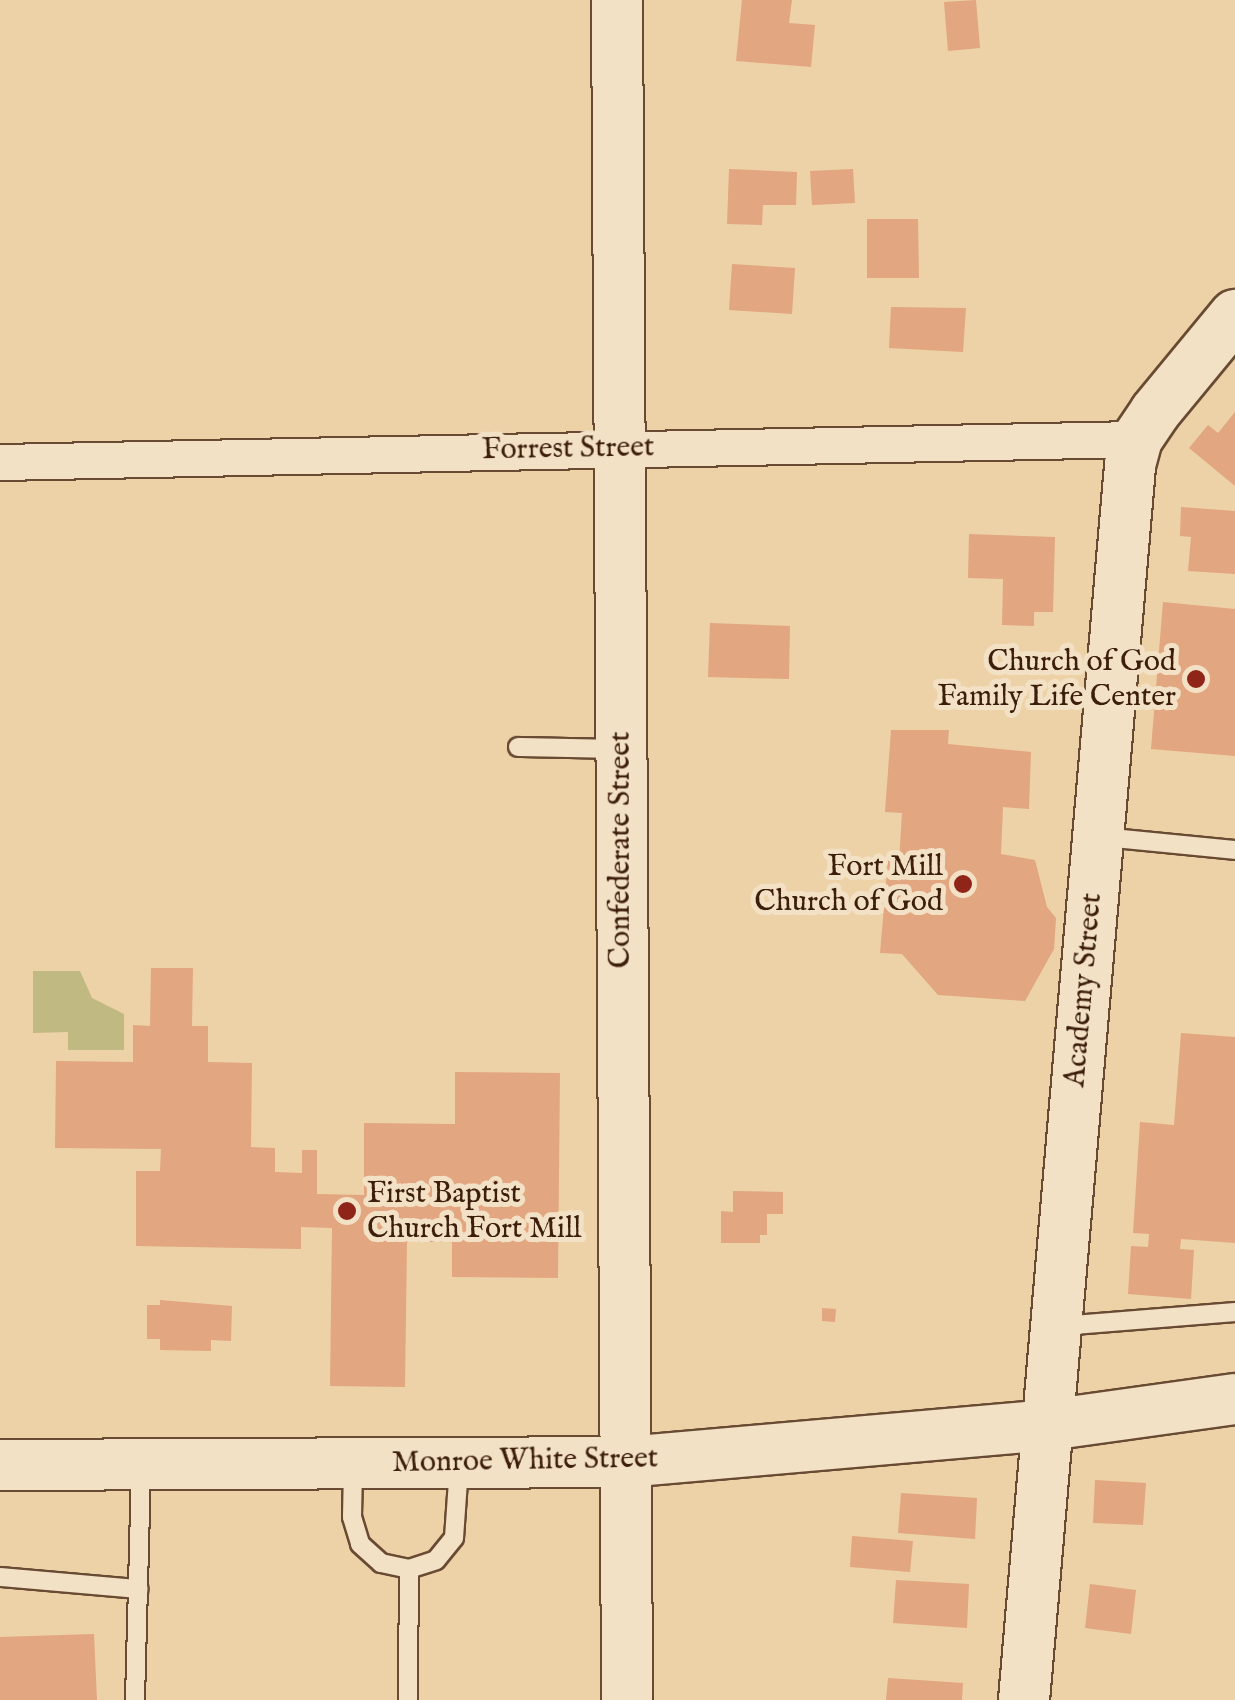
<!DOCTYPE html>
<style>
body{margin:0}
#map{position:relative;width:1235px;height:1700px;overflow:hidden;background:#edd1a7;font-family:"IM FELL English",serif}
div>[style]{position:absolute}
.green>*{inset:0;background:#c0b982}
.building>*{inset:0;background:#e2a681}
.roads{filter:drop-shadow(2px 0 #684b32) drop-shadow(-2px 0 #684b32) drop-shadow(0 2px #684b32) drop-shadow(0 -2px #684b32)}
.lane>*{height:18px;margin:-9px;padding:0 9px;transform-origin:9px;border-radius:9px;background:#f3e1c6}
.street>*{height:35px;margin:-17.5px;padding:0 17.5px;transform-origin:17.5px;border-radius:17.5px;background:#f3e1c6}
.secondary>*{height:50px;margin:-25px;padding:0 25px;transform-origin:25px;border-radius:25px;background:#f3e1c6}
.dots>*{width:28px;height:28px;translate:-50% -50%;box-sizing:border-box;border:5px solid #f3e1c6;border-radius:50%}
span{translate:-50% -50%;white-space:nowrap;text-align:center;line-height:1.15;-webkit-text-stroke:10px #f3e1c6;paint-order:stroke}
.street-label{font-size:30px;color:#3c1e0b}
.poi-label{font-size:30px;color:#3c1e0b}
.right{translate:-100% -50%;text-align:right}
.left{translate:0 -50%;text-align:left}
</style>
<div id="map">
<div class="green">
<div style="clip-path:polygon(33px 971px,80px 971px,92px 998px,124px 1014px,124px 1050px,68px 1050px,68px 1032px,33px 1033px)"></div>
</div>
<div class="building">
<div style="clip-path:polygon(742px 0,792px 0,789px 23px,815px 25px,811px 67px,736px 61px)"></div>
<div style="clip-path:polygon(976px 0,980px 48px,948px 51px,944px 2px)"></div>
<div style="clip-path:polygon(729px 169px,797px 172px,796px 205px,763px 205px,762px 225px,727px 224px)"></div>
<div style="clip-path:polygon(853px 169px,855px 203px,812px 205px,810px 171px)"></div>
<div style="clip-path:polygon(867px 219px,918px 219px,919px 278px,867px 278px)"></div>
<div style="clip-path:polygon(732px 264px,795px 268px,792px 314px,729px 310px)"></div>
<div style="clip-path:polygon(891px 307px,966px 308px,963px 352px,889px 348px)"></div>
<div style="clip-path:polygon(1235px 412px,1235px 486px,1189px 448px,1208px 425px,1218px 433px)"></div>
<div style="clip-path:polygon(1181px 507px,1235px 511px,1235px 574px,1188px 571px,1191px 537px,1180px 536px)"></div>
<div style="clip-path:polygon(969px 534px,1055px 537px,1053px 612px,1034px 612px,1034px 626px,1002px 625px,1003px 579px,968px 578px)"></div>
<div style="clip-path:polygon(1163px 602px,1235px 609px,1235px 756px,1151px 749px)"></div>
<div style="clip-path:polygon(710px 623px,790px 626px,789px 679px,708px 677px)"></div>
<div style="clip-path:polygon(891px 730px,949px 730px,948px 744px,1031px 752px,1029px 809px,1003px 807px,1001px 854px,1035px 860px,1047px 907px,1056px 918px,1054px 949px,1025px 1001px,938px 995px,902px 954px,880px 953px,888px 859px,899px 861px,902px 813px,885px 812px)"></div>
<div style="clip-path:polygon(151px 968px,193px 968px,192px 1026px,208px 1026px,208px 1062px,252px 1063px,251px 1147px,275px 1148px,275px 1172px,302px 1173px,302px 1150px,317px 1150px,317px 1194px,364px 1195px,364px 1123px,455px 1124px,455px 1072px,560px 1073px,558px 1278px,452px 1277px,452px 1242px,407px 1242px,405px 1387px,330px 1386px,332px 1228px,301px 1227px,301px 1249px,136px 1246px,136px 1171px,160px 1171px,161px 1149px,55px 1148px,56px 1061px,133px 1062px,133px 1025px,150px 1026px)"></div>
<div style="clip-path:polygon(1181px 1033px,1235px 1037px,1235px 1243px,1181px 1239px,1180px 1249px,1194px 1250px,1191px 1299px,1128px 1294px,1131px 1246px,1148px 1247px,1149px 1234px,1133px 1233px,1140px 1122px,1174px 1125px)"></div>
<div style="clip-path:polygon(733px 1191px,783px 1192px,783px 1214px,767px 1214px,767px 1235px,760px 1235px,760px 1243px,721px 1243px,721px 1211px,733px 1212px)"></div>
<div style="clip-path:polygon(160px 1300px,232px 1306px,231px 1341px,211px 1340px,211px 1351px,160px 1350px,160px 1339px,147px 1339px,147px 1305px,160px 1305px)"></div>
<div style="clip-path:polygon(822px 1308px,836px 1309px,835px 1322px,822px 1321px)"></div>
<div style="clip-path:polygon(1095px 1480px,1146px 1483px,1143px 1525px,1093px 1523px)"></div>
<div style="clip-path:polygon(901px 1493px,977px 1498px,975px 1539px,898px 1533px)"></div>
<div style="clip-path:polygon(852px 1536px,913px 1541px,910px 1572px,850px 1567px)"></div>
<div style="clip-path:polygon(896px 1580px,969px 1584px,967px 1628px,893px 1623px)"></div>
<div style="clip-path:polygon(1090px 1584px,1136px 1590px,1131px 1634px,1085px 1628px)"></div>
<div style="clip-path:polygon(94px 1634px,97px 1700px,0 1700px,0 1637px)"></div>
<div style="clip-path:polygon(888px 1678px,963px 1683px,962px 1700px,886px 1700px)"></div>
</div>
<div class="roads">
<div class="lane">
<div style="left:518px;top:747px;width:102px;rotate:1.1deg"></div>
<div style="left:1103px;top:837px;width:133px;rotate:5.6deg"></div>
<div style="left:1061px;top:1326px;width:175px;rotate:-4.6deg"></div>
<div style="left:353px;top:1469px;width:48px;rotate:91.2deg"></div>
<div style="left:352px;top:1517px;width:28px;rotate:73deg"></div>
<div style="left:360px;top:1544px;width:28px;rotate:42deg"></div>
<div style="left:381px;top:1563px;width:29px;rotate:12deg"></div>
<div style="left:409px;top:1569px;width:28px;rotate:-18deg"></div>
<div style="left:436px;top:1560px;width:28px;rotate:-51deg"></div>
<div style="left:454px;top:1538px;width:72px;rotate:-86deg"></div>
<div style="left:0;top:1577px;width:139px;rotate:5deg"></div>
<div style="left:135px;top:1700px;width:234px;rotate:-88.5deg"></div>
<div style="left:408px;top:1700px;width:131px;rotate:-89.6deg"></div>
</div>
<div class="street">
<div style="left:0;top:462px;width:1137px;rotate:-1.16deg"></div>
</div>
<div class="secondary">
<div style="left:617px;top:0;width:1700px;rotate:89.66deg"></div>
<div style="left:0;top:1465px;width:626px;rotate:-0.27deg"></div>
<div style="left:626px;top:1462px;width:424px;rotate:-5deg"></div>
<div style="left:1048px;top:1425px;width:189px;rotate:-7.9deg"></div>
<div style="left:1024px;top:1700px;width:1240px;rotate:-85.09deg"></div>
<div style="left:1130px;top:465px;width:27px;rotate:-75deg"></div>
<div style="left:1137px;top:439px;width:32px;rotate:-56deg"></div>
<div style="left:1155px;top:412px;width:126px;rotate:-50.5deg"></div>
</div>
</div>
<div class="dots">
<div style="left:1196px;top:679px;background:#8f2418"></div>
<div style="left:963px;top:884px;background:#8f2418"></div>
<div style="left:347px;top:1211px;background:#8f2418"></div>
</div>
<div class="street-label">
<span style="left:568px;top:449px;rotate:-1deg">Forrest Street</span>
<span style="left:621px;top:850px;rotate:-90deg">Confederate Street</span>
<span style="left:1084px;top:990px;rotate:-85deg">Academy Street</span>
<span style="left:525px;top:1461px;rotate:-1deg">Monroe White Street</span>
</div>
<div class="poi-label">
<span class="right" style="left:1176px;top:679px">Church of God<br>Family Life Center</span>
<span class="right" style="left:943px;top:884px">Fort Mill<br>Church of God</span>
<span class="left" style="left:367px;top:1211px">First Baptist<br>Church Fort Mill</span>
</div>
</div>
